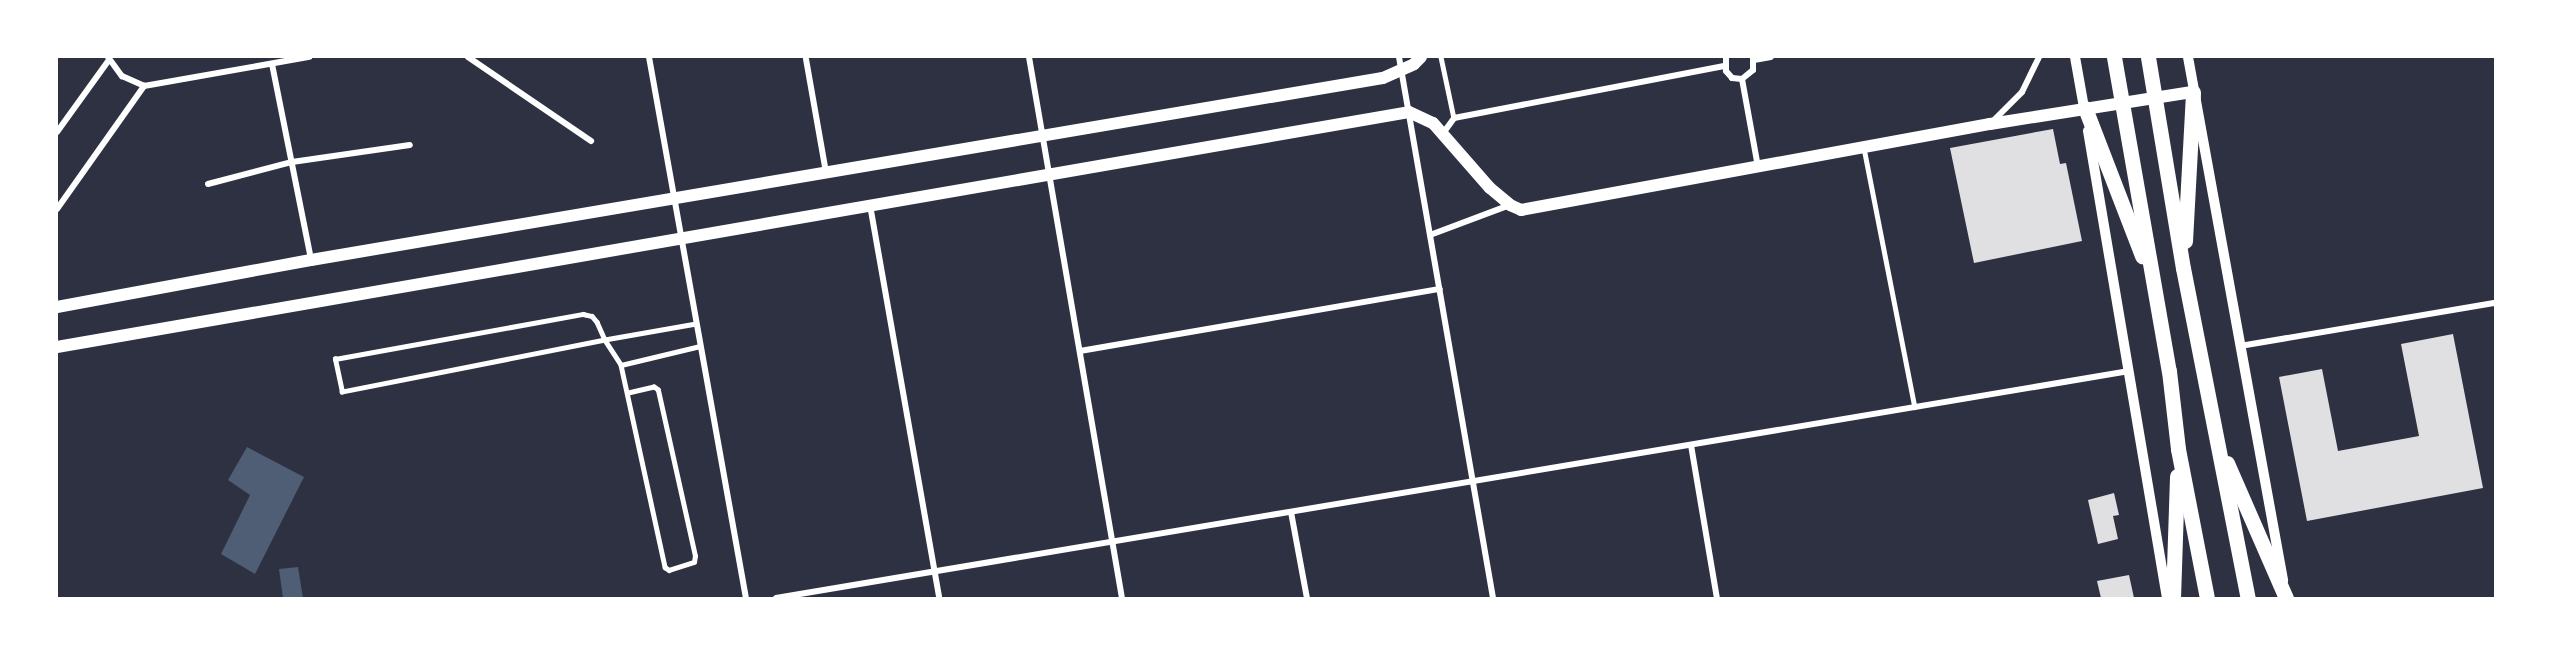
<!DOCTYPE html>
<style>
body{margin:0}
#map{position:relative;width:2552px;height:655px;overflow:hidden;background:#2d3142;font-family:"Exo 2",sans-serif}
div>[style]{position:absolute}
.water>*{inset:0;background:#4f5d75}
.building>*{inset:0;background:#e0e0e3}
.service>*{height:4.5px;margin:-2.25px;padding:0 2.25px;transform-origin:2.25px;border-radius:2.25px;background:#fff}
.minor>*{height:6px;margin:-3px;padding:0 3px;transform-origin:3px;border-radius:3px;background:#fff}
.tertiary>*{height:10px;margin:-5px;padding:0 5px;transform-origin:5px;border-radius:5px;background:#fff}
.secondary>*{height:12px;margin:-6px;padding:0 6px;transform-origin:6px;border-radius:6px;background:#fff}
.primary>*{height:15px;margin:-7.5px;padding:0 7.5px;transform-origin:7.5px;border-radius:7.5px;background:#fff}
span{translate:-50% -50%;white-space:nowrap;text-align:center;line-height:1.15;-webkit-text-stroke:6px #fff;paint-order:stroke}
.frame{position:absolute;inset:0;border:58px solid #fff;pointer-events:none}
</style>
<div id="map">
<div class="water">
<div style="clip-path:polygon(247px 447px,304px 477px,255px 574px,221px 554px,250px 495px,228px 480px)"></div>
<div style="clip-path:polygon(298px 567px,303px 598px,283px 598px,279px 569px)"></div>
</div>
<div class="building">
<div style="clip-path:polygon(2053px 129px,2060px 164px,2066px 163px,2082px 241px,1974px 263px,1950px 148px)"></div>
<div style="clip-path:polygon(2453px 334px,2483px 488px,2307px 521px,2279px 377px,2322px 369px,2338px 451px,2419px 436px,2401px 344px)"></div>
<div style="clip-path:polygon(2114px 493px,2119px 515px,2113px 516px,2118px 539px,2098px 544px,2088px 500px)"></div>
<div style="clip-path:polygon(2129px 575px,2134px 598px,2101px 598px,2097px 581px)"></div>
</div>
<div class="service">
<div style="left:1441px;top:57px;width:62px;rotate:78deg"></div>
<div style="left:1864px;top:148px;width:264px;rotate:78.9deg"></div>
<div style="left:696px;top:324px;width:92px;rotate:170deg"></div>
<div style="left:605px;top:340px;width:268px;rotate:168.8deg"></div>
<div style="left:342px;top:392px;width:34px;rotate:-102deg"></div>
<div style="left:335px;top:359px;width:252px;rotate:-10.3deg"></div>
<div style="left:583px;top:314px;width:9px;rotate:13deg"></div>
<div style="left:592px;top:316px;width:8px;rotate:50deg"></div>
<div style="left:597px;top:322px;width:20px;rotate:66deg"></div>
<div style="left:605px;top:340px;width:30px;rotate:57deg"></div>
<div style="left:621px;top:365px;width:81px;rotate:-13.5deg"></div>
<div style="left:621px;top:365px;width:207px;rotate:77.7deg"></div>
<div style="left:665px;top:567px;width:5px;rotate:37deg"></div>
<div style="left:669px;top:570px;width:26px;rotate:-18deg"></div>
<div style="left:694px;top:562px;width:6px;rotate:-81deg"></div>
<div style="left:695px;top:556px;width:170px;rotate:-102.6deg"></div>
<div style="left:658px;top:390px;width:5px;rotate:-143deg"></div>
<div style="left:654px;top:387px;width:27px;rotate:167deg"></div>
</div>
<div class="minor">
<div style="left:108px;top:57px;width:24px;rotate:54deg"></div>
<div style="left:122px;top:76px;width:24px;rotate:24deg"></div>
<div style="left:144px;top:86px;width:168px;rotate:-10deg"></div>
<div style="left:468px;top:57px;width:149px;rotate:34.3deg"></div>
<div style="left:649px;top:57px;width:550px;rotate:79.84deg"></div>
<div style="left:1029px;top:57px;width:549px;rotate:80.25deg"></div>
<div style="left:1399px;top:57px;width:549px;rotate:80.14deg"></div>
<div style="left:1726px;top:57px;width:14px;rotate:90deg"></div>
<div style="left:1726px;top:71px;width:9px;rotate:49deg"></div>
<div style="left:1732px;top:78px;width:10px;rotate:6deg"></div>
<div style="left:1742px;top:79px;width:14px;rotate:-39deg"></div>
<div style="left:1753px;top:70px;width:13px;rotate:-90deg"></div>
<div style="left:806px;top:59px;width:116px;rotate:80deg"></div>
<div style="left:1754px;top:60px;width:17px;rotate:-10deg"></div>
<div style="left:272px;top:64px;width:200px;rotate:78.7deg"></div>
<div style="left:1742px;top:79px;width:89px;rotate:79.7deg"></div>
<div style="left:1993px;top:121px;width:41px;rotate:-45deg"></div>
<div style="left:2022px;top:92px;width:39px;rotate:-64deg"></div>
<div style="left:57px;top:132px;width:89px;rotate:-54.2deg"></div>
<div style="left:1444px;top:132px;width:17px;rotate:-54deg"></div>
<div style="left:1454px;top:118px;width:275px;rotate:-10.9deg"></div>
<div style="left:208px;top:184px;width:87px;rotate:-14.7deg"></div>
<div style="left:292px;top:162px;width:119px;rotate:-8.2deg"></div>
<div style="left:870px;top:205px;width:399px;rotate:80deg"></div>
<div style="left:57px;top:209px;width:151px;rotate:-54.7deg"></div>
<div style="left:1430px;top:235px;width:85px;rotate:-20.6deg"></div>
<div style="left:2240px;top:346px;width:259px;rotate:-9.6deg"></div>
<div style="left:1080px;top:351px;width:365px;rotate:-9.8deg"></div>
<div style="left:1691px;top:445px;width:155px;rotate:80.4deg"></div>
<div style="left:1291px;top:512px;width:87px;rotate:79.5deg"></div>
<div style="left:776px;top:598px;width:1372px;rotate:-9.52deg"></div>
</div>
<div class="tertiary">
<div style="left:2075px;top:57px;width:57px;rotate:79.9deg"></div>
<div style="left:2188px;top:57px;width:532px;rotate:79.7deg"></div>
<div style="left:2088px;top:131px;width:474px;rotate:80.4deg"></div>
</div>
<div class="secondary">
<div style="left:57px;top:307px;width:258px;rotate:-10.5deg"></div>
<div style="left:311px;top:260px;width:1087px;rotate:-9.64deg"></div>
<div style="left:1383px;top:78px;width:34px;rotate:-24deg"></div>
<div style="left:1414px;top:64px;width:10px;rotate:-45deg"></div>
<div style="left:57px;top:347px;width:1372px;rotate:-9.86deg"></div>
<div style="left:1409px;top:112px;width:26px;rotate:25deg"></div>
<div style="left:1433px;top:123px;width:86px;rotate:48.8deg"></div>
<div style="left:1490px;top:188px;width:26px;rotate:40deg"></div>
<div style="left:1510px;top:205px;width:12px;rotate:24deg"></div>
<div style="left:1521px;top:210px;width:477px;rotate:-10.4deg"></div>
<div style="left:1990px;top:124px;width:206px;rotate:-9deg"></div>
</div>
<div class="primary">
<div style="left:2114px;top:57px;width:319px;rotate:80.1deg"></div>
<div style="left:2169px;top:371px;width:79px;rotate:83.4deg"></div>
<div style="left:2178px;top:449px;width:152px;rotate:79deg"></div>
<div style="left:2148px;top:57px;width:214px;rotate:80.6deg"></div>
<div style="left:2183px;top:268px;width:336px;rotate:78.9deg"></div>
<div style="left:2085px;top:108px;width:159px;rotate:68.9deg"></div>
<div style="left:2185px;top:241px;width:149px;rotate:-86.9deg"></div>
<div style="left:2227px;top:463px;width:147px;rotate:66.4deg"></div>
<div style="left:2173px;top:598px;width:122px;rotate:-88.1deg"></div>
</div>
<div class="frame"></div>
</div>
